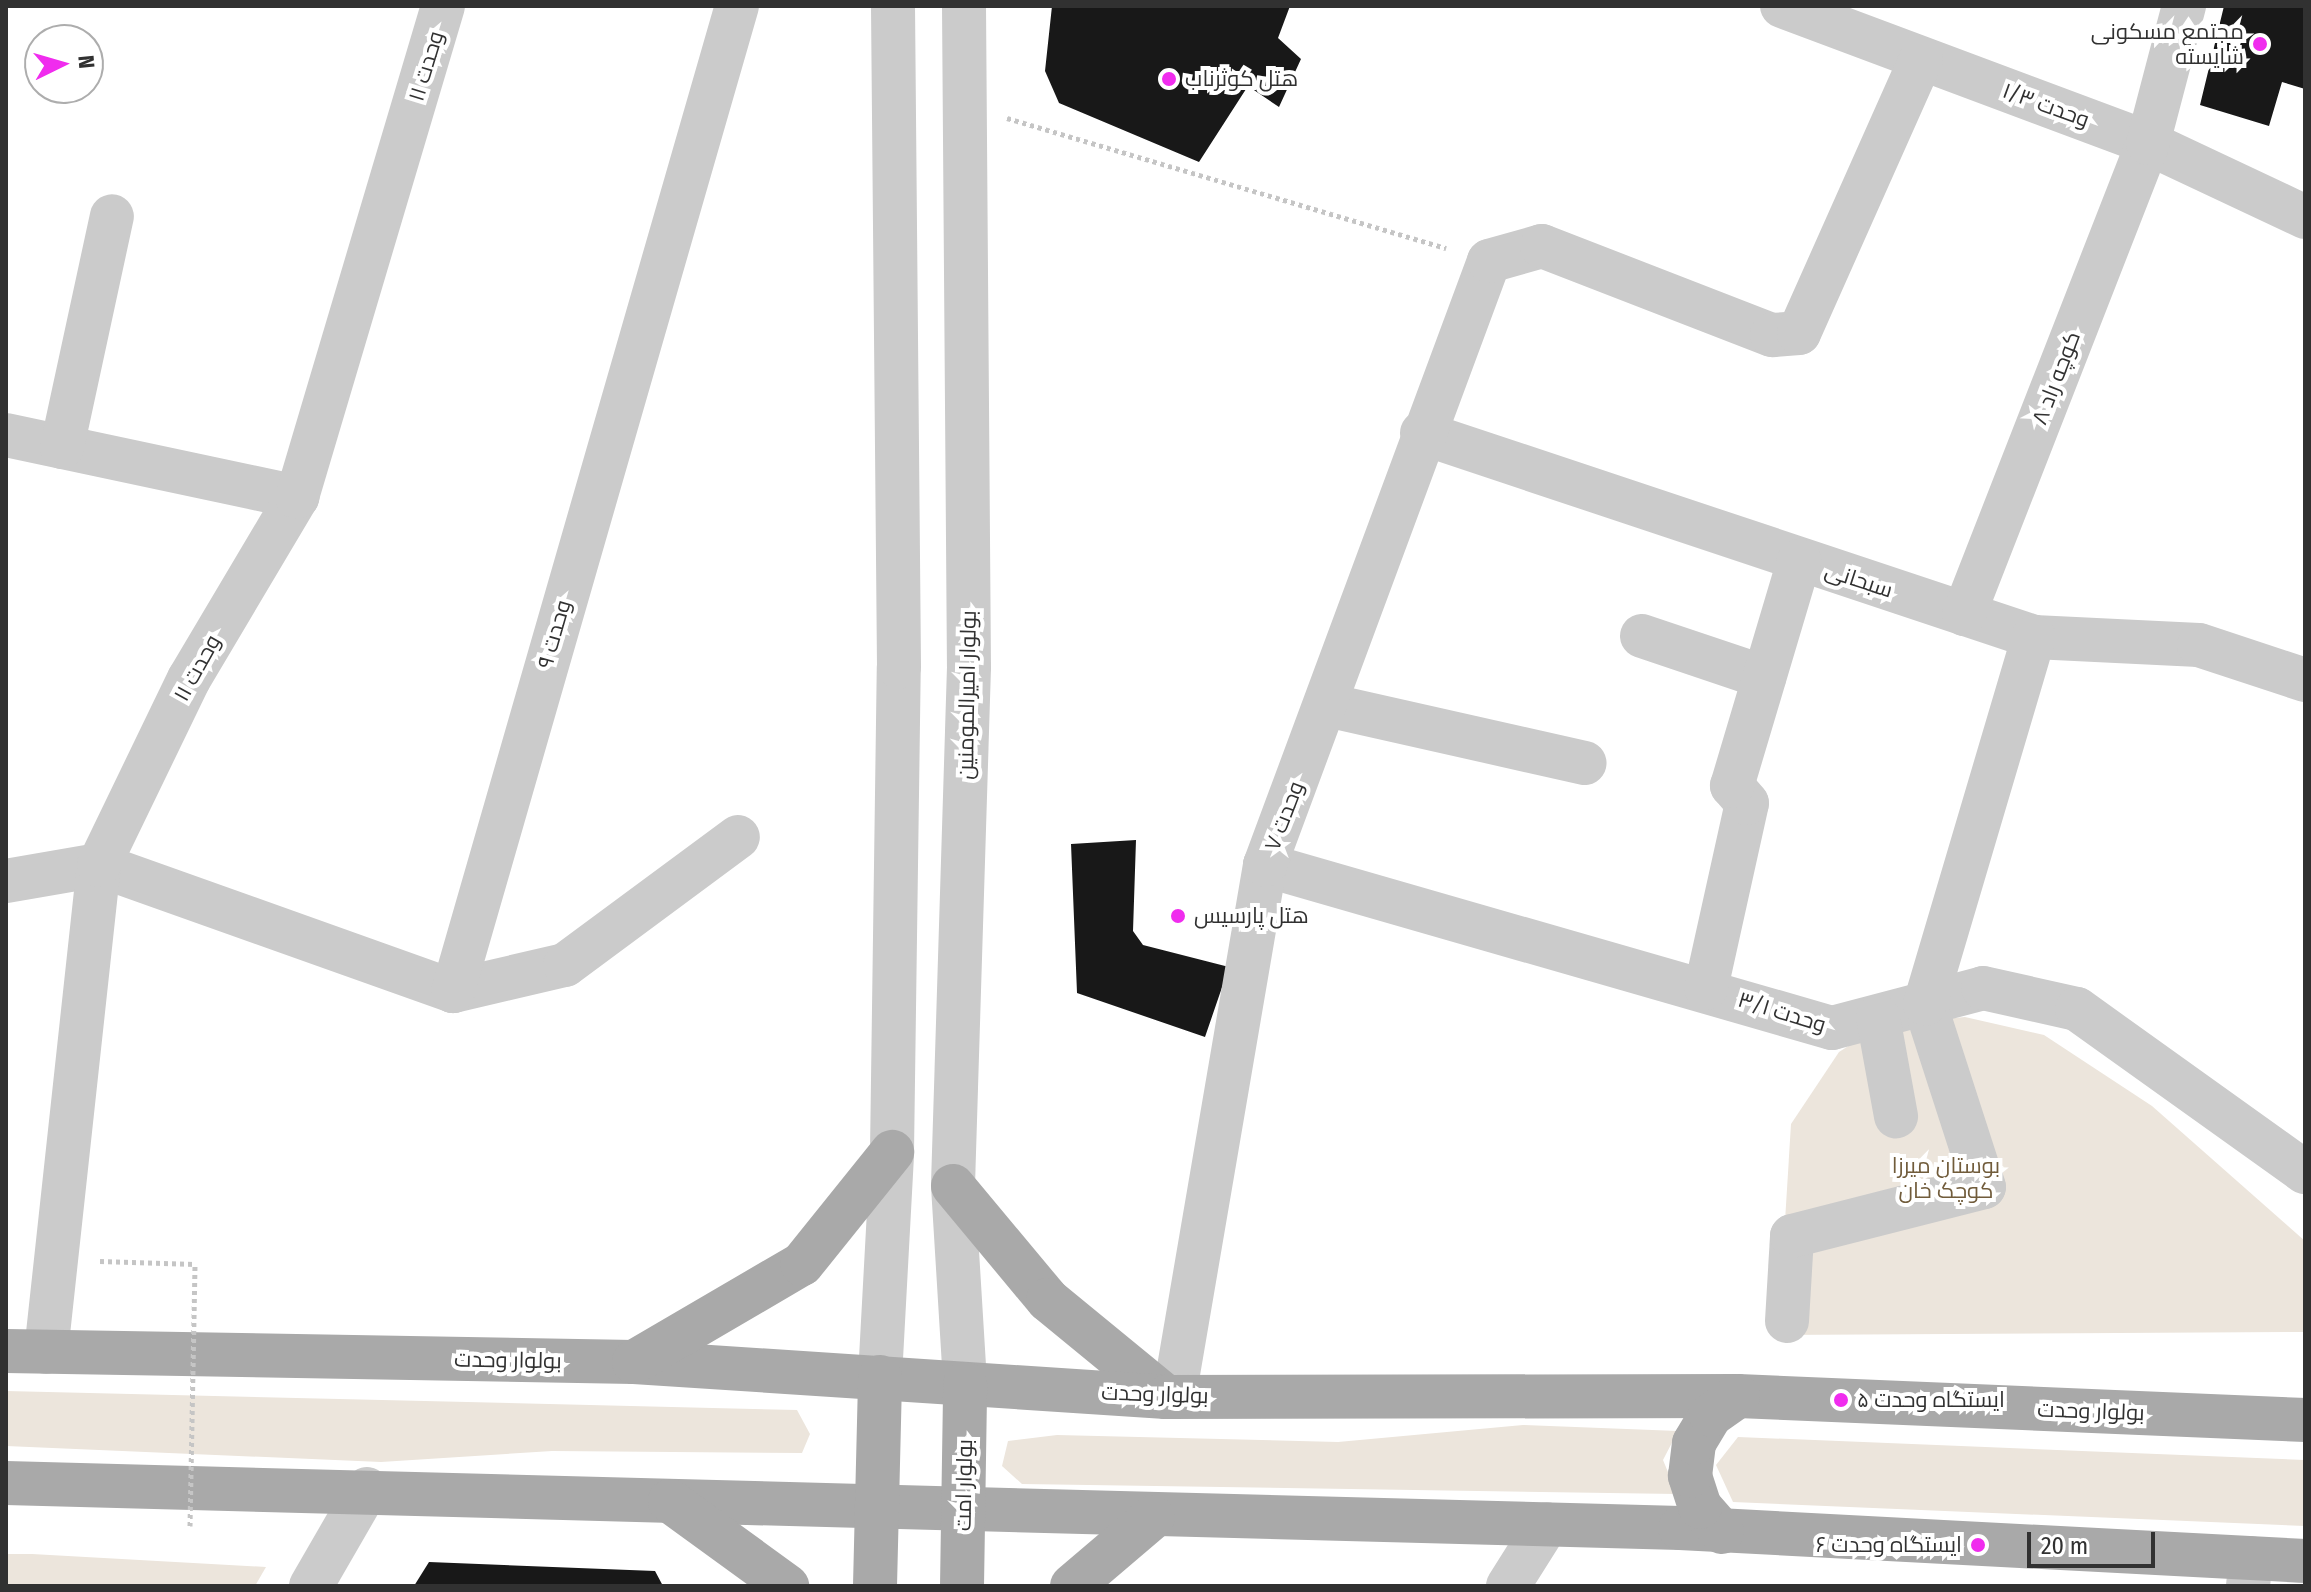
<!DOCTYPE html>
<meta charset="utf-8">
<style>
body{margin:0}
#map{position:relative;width:2311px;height:1592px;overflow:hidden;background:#fff;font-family:"Fira Sans Condensed",Cairo,sans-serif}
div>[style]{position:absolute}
.green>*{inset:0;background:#ece5dc}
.building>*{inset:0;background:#181818}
.path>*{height:5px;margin-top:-2.5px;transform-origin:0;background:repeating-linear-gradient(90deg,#c5c5c5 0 4px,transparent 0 8px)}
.minor>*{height:44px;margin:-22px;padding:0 22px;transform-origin:22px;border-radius:22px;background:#cbcbcb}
.major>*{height:44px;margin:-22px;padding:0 22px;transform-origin:22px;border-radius:22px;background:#a9a9a9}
.path-bridge>*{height:5px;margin-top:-2.5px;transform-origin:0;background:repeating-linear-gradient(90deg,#c5c5c5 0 4px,transparent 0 8px)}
.dots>*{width:22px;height:22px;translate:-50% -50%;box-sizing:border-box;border:4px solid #fff;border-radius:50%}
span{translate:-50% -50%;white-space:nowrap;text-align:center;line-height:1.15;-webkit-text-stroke:8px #fff;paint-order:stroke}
.poi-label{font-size:22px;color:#313131}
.right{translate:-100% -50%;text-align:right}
.left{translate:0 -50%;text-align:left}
.street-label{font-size:22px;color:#313131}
.park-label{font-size:22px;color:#715c3b}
.frame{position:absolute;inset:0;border:8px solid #313131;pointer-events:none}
.north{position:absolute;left:24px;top:24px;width:80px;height:80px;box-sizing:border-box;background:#fff;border:2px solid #adadad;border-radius:50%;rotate:85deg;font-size:22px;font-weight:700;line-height:32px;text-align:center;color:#313131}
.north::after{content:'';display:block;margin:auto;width:28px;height:36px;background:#f02cee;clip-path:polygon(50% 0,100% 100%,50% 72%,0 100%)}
.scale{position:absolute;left:2027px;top:1532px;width:128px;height:36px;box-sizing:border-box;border:4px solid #313131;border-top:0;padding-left:10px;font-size:24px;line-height:28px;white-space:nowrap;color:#313131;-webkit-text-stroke:6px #fff;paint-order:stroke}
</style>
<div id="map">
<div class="green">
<div style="clip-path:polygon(1965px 1017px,2044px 1035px,2152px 1106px,2305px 1241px,2305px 1332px,1778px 1335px,1791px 1124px,1839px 1052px,1881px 1025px)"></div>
<div style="clip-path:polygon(6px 1391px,797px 1410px,810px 1434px,802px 1453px,552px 1451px,381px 1462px,6px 1446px)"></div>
<div style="clip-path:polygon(1523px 1425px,1678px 1431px,1663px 1460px,1677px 1494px,1022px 1484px,1002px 1466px,1008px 1441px,1057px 1435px,1338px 1442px)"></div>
<div style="clip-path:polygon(1738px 1437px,2305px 1460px,2305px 1526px,1733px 1502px,1716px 1465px)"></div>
<div style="clip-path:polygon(6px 1554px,32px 1554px,266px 1567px,255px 1586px,6px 1586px)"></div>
</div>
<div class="building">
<div style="clip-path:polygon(1052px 6px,1290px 6px,1278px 38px,1301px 59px,1279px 107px,1248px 86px,1199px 162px,1059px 103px,1045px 71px)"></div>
<div style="clip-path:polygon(2224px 6px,2305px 6px,2305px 89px,2282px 82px,2269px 126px,2200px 105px)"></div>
<div style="clip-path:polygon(1136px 840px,1133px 931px,1143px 945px,1229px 967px,1205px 1037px,1077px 993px,1071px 844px)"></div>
<div style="clip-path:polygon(429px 1562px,655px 1571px,663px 1586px,414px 1586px)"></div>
</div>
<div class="path">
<div style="left:1007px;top:118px;width:458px;rotate:16.5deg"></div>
<div style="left:100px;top:1261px;width:95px;rotate:1.8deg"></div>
</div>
<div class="minor">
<div style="left:964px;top:6px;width:661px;rotate:89.57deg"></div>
<div style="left:969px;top:667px;width:519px;rotate:91.77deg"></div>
<div style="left:953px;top:1186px;width:198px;rotate:86.5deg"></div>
<div style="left:1782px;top:6px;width:391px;rotate:20.5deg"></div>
<div style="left:2148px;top:143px;width:174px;rotate:25.2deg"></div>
<div style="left:1422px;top:433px;width:645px;rotate:18.43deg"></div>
<div style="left:2034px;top:637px;width:165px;rotate:2.8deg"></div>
<div style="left:2199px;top:645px;width:112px;rotate:18.3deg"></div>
<div style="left:6px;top:435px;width:298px;rotate:12deg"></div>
<div style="left:62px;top:447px;width:236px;rotate:-77.8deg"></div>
<div style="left:1964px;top:614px;width:506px;rotate:-68.66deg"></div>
<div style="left:2148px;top:143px;width:142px;rotate:-75.3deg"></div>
<div style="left:1642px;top:636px;width:129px;rotate:18.6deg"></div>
<div style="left:1327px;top:705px;width:264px;rotate:12.7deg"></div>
<div style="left:1265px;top:865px;width:590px;rotate:16.04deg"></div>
<div style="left:1832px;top:1028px;width:156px;rotate:-14.8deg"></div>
<div style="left:1983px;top:988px;width:96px;rotate:12.6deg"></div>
<div style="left:2077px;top:1009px;width:280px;rotate:35.6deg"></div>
<div style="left:6px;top:881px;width:94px;rotate:-9.8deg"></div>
<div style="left:99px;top:865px;width:376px;rotate:19.6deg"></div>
<div style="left:453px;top:991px;width:115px;rotate:-13.1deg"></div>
<div style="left:565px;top:965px;width:215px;rotate:-36.5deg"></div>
<div style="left:1706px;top:988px;width:189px;rotate:-77.5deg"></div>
<div style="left:1747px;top:803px;width:23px;rotate:-131deg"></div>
<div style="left:1732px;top:786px;width:235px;rotate:-73.4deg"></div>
<div style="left:453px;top:991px;width:1025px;rotate:-73.92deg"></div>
<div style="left:1878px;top:1017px;width:101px;rotate:79.7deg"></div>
<div style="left:1787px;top:1321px;width:85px;rotate:-86.6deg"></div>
<div style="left:1792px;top:1236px;width:198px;rotate:-14.3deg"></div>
<div style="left:1984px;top:1187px;width:192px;rotate:-107.9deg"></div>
<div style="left:1925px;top:1004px;width:383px;rotate:-73.5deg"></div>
<div style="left:46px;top:1352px;width:490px;rotate:-83.8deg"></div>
<div style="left:99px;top:865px;width:207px;rotate:-64.2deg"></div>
<div style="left:189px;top:679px;width:212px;rotate:-59.3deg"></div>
<div style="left:297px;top:497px;width:512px;rotate:-73.44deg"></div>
<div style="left:880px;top:1377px;width:225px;rotate:-86.9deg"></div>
<div style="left:892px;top:1152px;width:485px;rotate:-89.2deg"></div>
<div style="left:899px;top:667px;width:661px;rotate:-90.52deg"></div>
<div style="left:1174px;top:1397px;width:540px;rotate:-80.29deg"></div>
<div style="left:1265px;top:865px;width:644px;rotate:-69.65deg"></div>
<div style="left:1489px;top:261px;width:55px;rotate:-15.8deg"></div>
<div style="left:1542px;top:246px;width:247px;rotate:21.2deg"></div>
<div style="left:1772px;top:335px;width:27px;rotate:-4deg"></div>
<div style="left:1799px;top:333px;width:300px;rotate:-66deg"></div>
<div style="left:311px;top:1586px;width:112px;rotate:-60deg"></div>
<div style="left:1508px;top:1586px;width:73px;rotate:-57.8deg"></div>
<div style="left:2248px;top:1586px;width:28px;rotate:-84deg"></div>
</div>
<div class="major">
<div style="left:953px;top:1186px;width:148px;rotate:50.2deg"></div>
<div style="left:1048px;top:1300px;width:153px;rotate:39.4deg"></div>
<div style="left:6px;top:1351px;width:628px;rotate:1deg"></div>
<div style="left:634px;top:1362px;width:533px;rotate:3.76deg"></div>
<div style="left:1166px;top:1397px;width:572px;rotate:-0.1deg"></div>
<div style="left:1738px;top:1396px;width:568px;rotate:2.42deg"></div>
<div style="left:634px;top:1362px;width:194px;rotate:-30.3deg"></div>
<div style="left:802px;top:1264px;width:144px;rotate:-51.2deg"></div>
<div style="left:6px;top:1483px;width:1675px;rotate:1.54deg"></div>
<div style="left:1680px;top:1528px;width:626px;rotate:3.02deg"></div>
<div style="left:670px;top:1501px;width:145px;rotate:36deg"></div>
<div style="left:1722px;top:1532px;width:33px;rotate:-131deg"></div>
<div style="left:1700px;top:1507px;width:33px;rotate:-108deg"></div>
<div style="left:1690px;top:1476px;width:33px;rotate:-83deg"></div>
<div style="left:1694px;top:1443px;width:33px;rotate:-59deg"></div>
<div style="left:1711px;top:1415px;width:33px;rotate:-35deg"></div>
<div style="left:875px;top:1586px;width:209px;rotate:-88.6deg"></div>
<div style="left:962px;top:1586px;width:202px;rotate:-89.1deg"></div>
<div style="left:1072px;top:1586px;width:106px;rotate:-40.4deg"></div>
</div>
<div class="path-bridge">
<div style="left:190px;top:1526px;width:262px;rotate:-88.9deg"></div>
</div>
<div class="dots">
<div style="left:2260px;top:44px;background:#f02cee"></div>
<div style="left:1169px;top:79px;background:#f02cee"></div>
<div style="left:1178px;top:916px;background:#f02cee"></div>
<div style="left:1841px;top:1400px;background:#f02cee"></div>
<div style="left:1978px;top:1545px;background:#f02cee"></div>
</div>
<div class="poi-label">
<span class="right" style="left:2244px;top:44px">مجتمع مسکونی<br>شایسته</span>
<span class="left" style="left:1185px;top:79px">هتل کوثرناب</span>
<span class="left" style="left:1194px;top:916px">هتل پارسیس</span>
<span class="left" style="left:1857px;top:1400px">ایستگاه وحدت ۵</span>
<span class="right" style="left:1962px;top:1545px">ایستگاه وحدت ۶</span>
</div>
<div class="street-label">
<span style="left:426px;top:66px;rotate:-73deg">وحدت ۱۱</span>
<span style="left:2046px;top:105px;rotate:20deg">وحدت ۱/۳</span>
<span style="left:2056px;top:378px;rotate:-69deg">کوچه راد ۸</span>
<span style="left:1859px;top:580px;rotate:18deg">سبحانی</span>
<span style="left:554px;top:634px;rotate:-74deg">وحدت ۹</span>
<span style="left:197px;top:668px;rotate:-61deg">وحدت ۱۱</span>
<span style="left:967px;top:695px;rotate:-89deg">بولوار امیرالمومنین</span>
<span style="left:1284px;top:816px;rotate:-69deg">وحدت ۷</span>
<span style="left:1782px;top:1012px;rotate:17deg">وحدت ۳/۱</span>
<span style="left:508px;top:1360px;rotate:1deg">بولوار وحدت</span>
<span style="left:1155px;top:1394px;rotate:2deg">بولوار وحدت</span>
<span style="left:2091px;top:1411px;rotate:2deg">بولوار وحدت</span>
<span style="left:964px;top:1485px;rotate:-89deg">بولوار امت</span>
</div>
<div class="park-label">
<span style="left:1946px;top:1178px">بوستان میرزا<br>کوچک خان</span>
</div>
<div class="frame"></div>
<div class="north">N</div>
<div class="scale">20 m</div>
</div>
